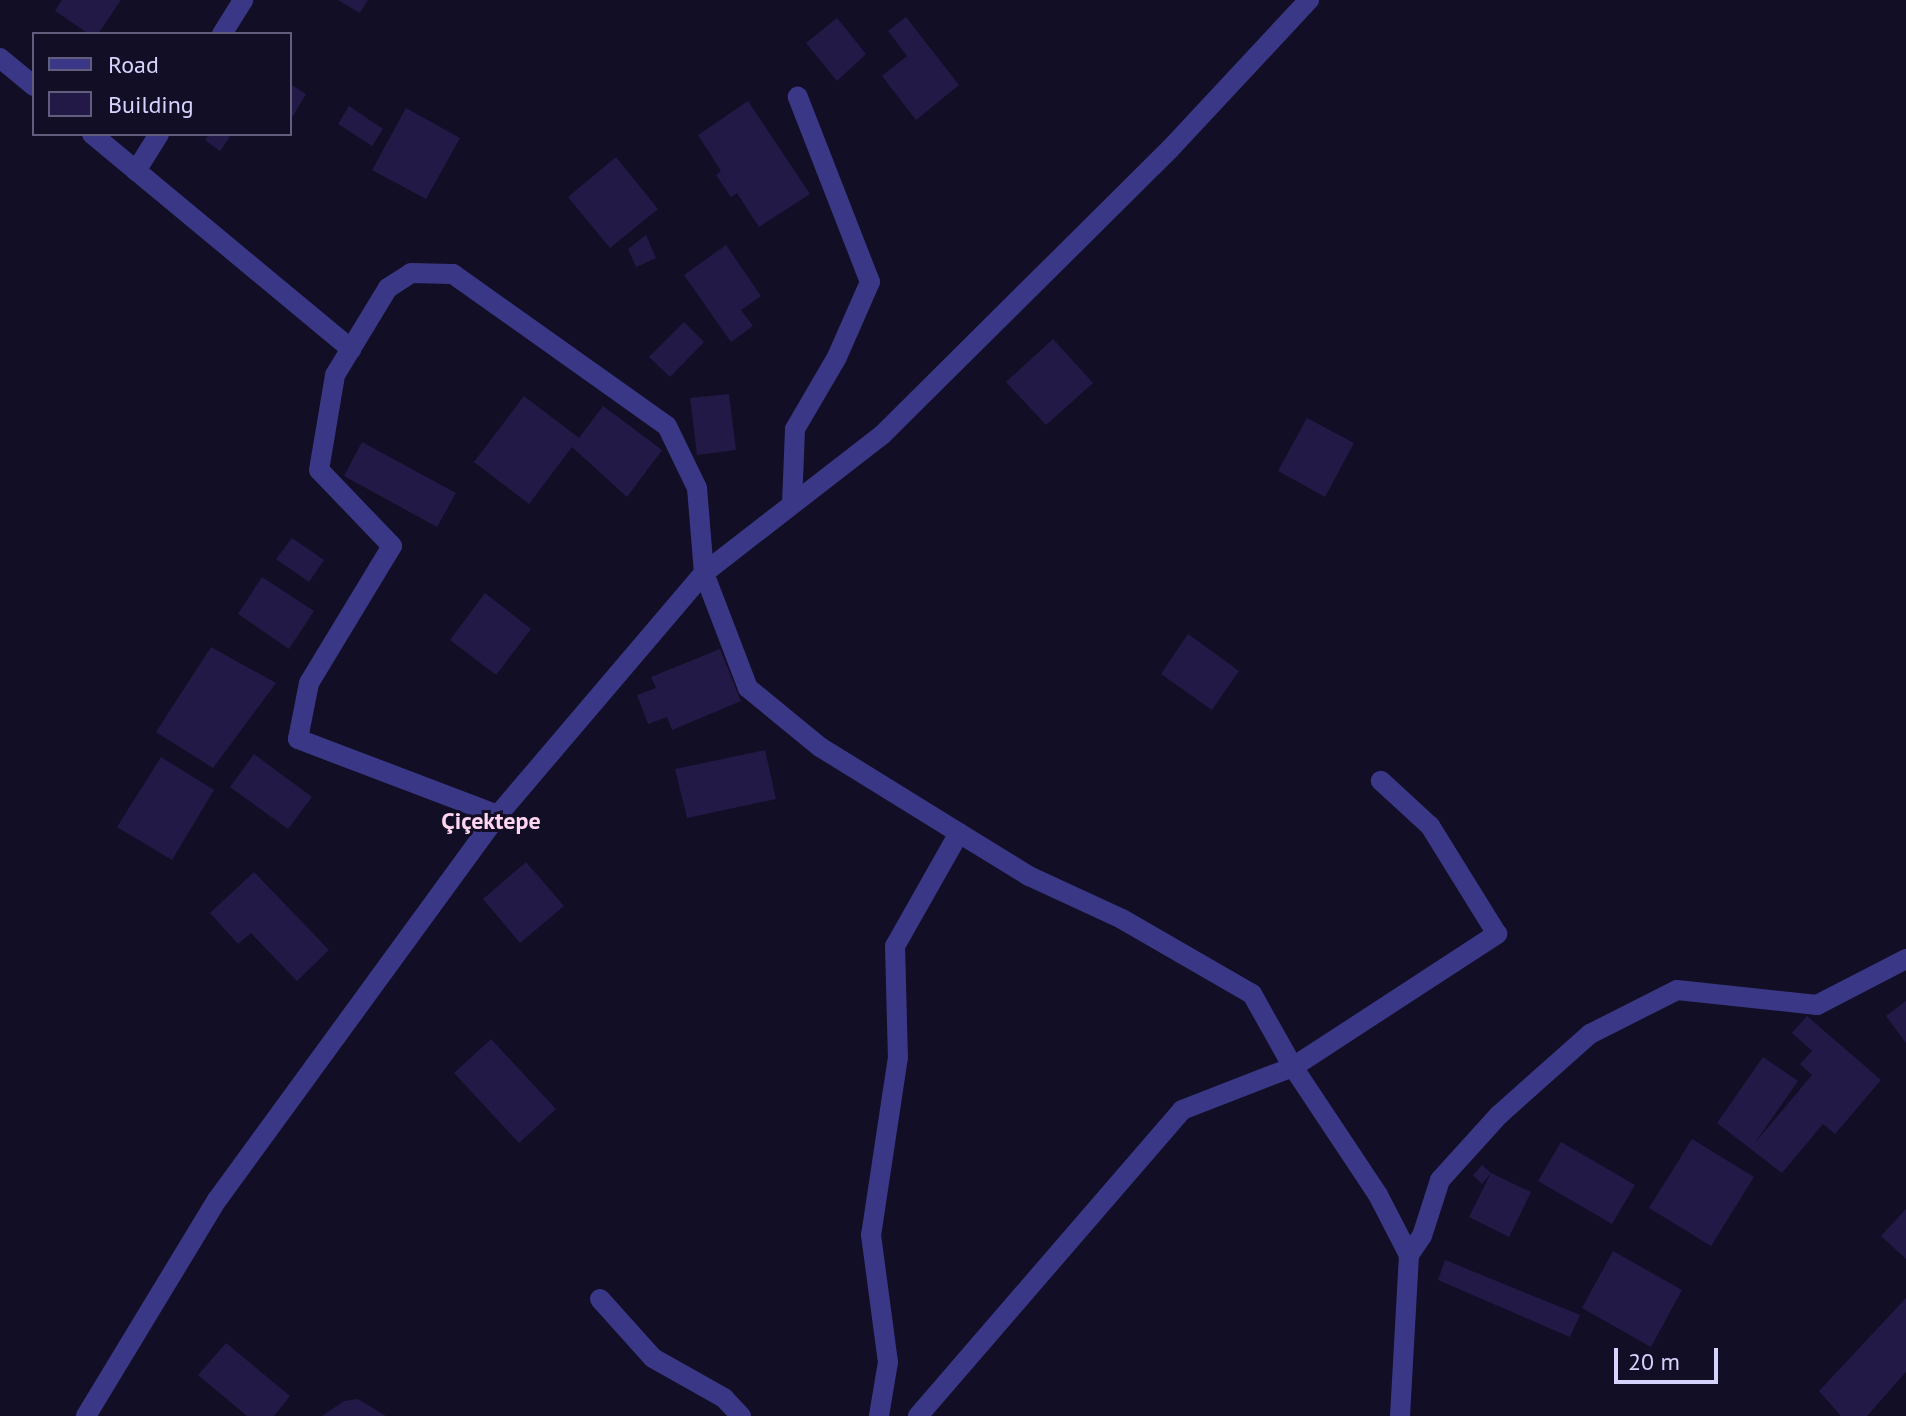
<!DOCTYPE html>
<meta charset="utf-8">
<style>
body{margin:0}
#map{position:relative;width:1906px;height:1416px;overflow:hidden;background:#120e26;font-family:"PT Sans",sans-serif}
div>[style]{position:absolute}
.building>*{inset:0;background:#231947}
.minor>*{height:20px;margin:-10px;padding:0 10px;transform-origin:10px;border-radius:10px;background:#3a3886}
.tertiary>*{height:20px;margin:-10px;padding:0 10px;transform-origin:10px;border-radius:10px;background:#3a3886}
span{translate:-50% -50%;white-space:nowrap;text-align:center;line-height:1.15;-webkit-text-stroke:6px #120e26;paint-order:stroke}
.quarter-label{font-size:24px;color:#ffd5f0;font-weight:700}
.legend{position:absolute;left:32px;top:32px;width:260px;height:104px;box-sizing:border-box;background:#120e26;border:2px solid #615d7d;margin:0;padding:10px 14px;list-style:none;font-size:24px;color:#d7d3ff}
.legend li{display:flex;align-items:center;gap:16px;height:40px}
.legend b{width:40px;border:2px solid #615d7d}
.scale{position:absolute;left:1614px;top:1348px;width:104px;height:36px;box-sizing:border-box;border:4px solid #d7d3ff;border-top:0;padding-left:10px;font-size:24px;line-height:28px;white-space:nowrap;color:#d7d3ff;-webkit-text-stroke:6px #120e26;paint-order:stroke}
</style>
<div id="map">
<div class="building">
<div style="clip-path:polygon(62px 0,121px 0,98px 34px,89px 34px,55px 11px)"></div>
<div style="clip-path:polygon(338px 0,368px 0,360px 13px)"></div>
<div style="clip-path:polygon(906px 17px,959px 85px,916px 120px,882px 76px,907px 56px,888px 31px)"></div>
<div style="clip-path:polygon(837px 18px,866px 54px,837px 81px,806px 43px)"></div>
<div style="clip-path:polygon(290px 84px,306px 94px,290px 121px)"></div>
<div style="clip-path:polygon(748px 101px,810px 194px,759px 227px,737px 193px,731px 197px,716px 175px,721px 171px,698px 135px)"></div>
<div style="clip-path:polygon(349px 106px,383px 129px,372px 146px,338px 124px)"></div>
<div style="clip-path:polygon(406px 108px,460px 138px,426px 199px,372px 170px)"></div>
<div style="clip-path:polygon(209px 134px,225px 134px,230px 137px,220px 151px,205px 140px)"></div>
<div style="clip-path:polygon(616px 157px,658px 209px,610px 248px,568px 197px)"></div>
<div style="clip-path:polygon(646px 235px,656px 258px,636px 267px,628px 249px)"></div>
<div style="clip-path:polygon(726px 245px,761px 296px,741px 310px,753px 326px,731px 342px,684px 275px)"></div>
<div style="clip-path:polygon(684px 322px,704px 342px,670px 377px,649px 357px)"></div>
<div style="clip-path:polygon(1053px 339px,1093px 383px,1046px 425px,1006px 382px)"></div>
<div style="clip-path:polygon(729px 394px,736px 450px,697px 455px,690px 398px)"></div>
<div style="clip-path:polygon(524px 396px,579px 438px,603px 406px,662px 450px,627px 497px,572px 447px,529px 504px,474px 462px)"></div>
<div style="clip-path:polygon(1307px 418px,1354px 443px,1325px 497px,1278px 471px)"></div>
<div style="clip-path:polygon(362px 442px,456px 493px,437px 527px,344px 476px)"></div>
<div style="clip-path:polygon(292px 538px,324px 560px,309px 582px,276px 559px)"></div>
<div style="clip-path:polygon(262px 577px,314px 611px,289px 649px,238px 614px)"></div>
<div style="clip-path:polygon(485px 593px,531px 629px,496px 675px,450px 640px)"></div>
<div style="clip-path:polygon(1188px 634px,1239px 671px,1212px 710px,1161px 674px)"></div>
<div style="clip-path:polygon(211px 647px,276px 683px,213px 768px,156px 732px)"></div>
<div style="clip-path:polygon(720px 649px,741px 701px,672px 730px,667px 717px,648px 724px,637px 695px,656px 688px,651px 677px)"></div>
<div style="clip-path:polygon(765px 750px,776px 799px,687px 818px,675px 769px)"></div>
<div style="clip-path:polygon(254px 754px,312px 797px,288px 829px,230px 787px)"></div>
<div style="clip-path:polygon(161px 757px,214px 790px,172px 860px,117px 827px)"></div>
<div style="clip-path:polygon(526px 862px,564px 906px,520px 943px,483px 899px)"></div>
<div style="clip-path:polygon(254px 872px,329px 950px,297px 981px,251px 933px,238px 944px,210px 913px)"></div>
<div style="clip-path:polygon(1906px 1001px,1906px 1043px,1886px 1016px)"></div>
<div style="clip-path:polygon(1807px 1016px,1881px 1080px,1835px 1134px,1823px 1124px,1782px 1173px,1717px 1123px,1763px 1057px,1798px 1081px,1754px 1144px,1812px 1075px,1800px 1064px,1812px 1051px,1792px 1033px)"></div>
<div style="clip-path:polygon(491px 1039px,556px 1109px,519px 1143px,454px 1073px)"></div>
<div style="clip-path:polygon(1692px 1139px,1754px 1177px,1711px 1246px,1649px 1208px)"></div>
<div style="clip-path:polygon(1561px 1142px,1635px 1185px,1612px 1224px,1538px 1181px)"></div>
<div style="clip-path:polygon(1482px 1165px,1491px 1173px,1482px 1184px,1473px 1175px)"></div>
<div style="clip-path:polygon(1491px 1173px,1531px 1192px,1509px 1237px,1469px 1217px)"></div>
<div style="clip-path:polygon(1906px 1209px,1906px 1259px,1881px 1236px)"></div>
<div style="clip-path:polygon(1613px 1251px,1682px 1290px,1651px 1347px,1582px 1308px)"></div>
<div style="clip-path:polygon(1445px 1260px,1580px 1315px,1570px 1337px,1438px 1280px)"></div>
<div style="clip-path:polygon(1906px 1298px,1906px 1372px,1867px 1416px,1841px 1416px,1819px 1391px)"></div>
<div style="clip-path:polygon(226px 1343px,290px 1396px,274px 1416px,247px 1416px,198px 1375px)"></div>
<div style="clip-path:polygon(358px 1399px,386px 1416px,322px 1416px,344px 1401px)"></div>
</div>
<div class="minor">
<div style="left:222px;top:34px;width:40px;rotate:-58deg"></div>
<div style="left:0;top:58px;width:44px;rotate:39.5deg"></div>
<div style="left:92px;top:134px;width:337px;rotate:39.7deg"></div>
<div style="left:136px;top:171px;width:44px;rotate:-58.1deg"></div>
<div style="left:792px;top:504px;width:75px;rotate:-87.7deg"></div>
<div style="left:795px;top:429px;width:83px;rotate:-59.7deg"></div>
<div style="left:837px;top:357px;width:82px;rotate:-66.3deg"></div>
<div style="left:870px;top:282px;width:199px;rotate:-111.3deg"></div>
<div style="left:498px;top:815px;width:214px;rotate:-159.2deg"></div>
<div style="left:298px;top:739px;width:57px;rotate:-78.9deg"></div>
<div style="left:309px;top:683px;width:160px;rotate:-58.8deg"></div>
<div style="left:392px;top:546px;width:105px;rotate:-133.8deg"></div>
<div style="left:319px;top:470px;width:96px;rotate:-80.4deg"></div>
<div style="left:335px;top:375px;width:102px;rotate:-58.7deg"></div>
<div style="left:388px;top:288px;width:27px;rotate:-33deg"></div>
<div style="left:411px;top:273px;width:42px;rotate:1.4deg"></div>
<div style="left:453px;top:274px;width:262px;rotate:35.4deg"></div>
<div style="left:667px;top:426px;width:69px;rotate:64.2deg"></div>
<div style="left:697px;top:488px;width:85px;rotate:85.3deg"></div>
<div style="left:704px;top:573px;width:123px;rotate:69.1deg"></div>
<div style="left:748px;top:688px;width:93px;rotate:39.3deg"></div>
<div style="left:820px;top:747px;width:163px;rotate:31.7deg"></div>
<div style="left:959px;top:833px;width:130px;rotate:119.5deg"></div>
<div style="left:895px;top:946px;width:111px;rotate:88.5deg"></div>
<div style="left:898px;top:1057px;width:180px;rotate:98.6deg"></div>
<div style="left:871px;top:1235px;width:128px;rotate:82.4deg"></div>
<div style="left:888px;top:1362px;width:55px;rotate:99.5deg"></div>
<div style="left:959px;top:833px;width:82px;rotate:31.6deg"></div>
<div style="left:1029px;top:876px;width:102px;rotate:24.8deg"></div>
<div style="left:1122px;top:919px;width:150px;rotate:30deg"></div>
<div style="left:1252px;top:994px;width:84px;rotate:60.7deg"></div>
<div style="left:1293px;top:1067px;width:244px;rotate:-33.1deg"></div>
<div style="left:1497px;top:934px;width:127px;rotate:-121.8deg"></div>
<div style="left:1430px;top:826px;width:67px;rotate:-137.4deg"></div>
<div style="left:1409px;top:1255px;width:23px;rotate:-56deg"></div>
<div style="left:1422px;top:1236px;width:59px;rotate:-72.2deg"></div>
<div style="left:1440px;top:1180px;width:88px;rotate:-47.8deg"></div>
<div style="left:1499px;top:1115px;width:122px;rotate:-41.7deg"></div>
<div style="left:1590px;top:1034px;width:97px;rotate:-26.8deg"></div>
<div style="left:1677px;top:990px;width:141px;rotate:6.1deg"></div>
<div style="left:1817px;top:1005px;width:100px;rotate:-27.3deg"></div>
<div style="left:600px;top:1299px;width:79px;rotate:48.1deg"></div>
<div style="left:653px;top:1358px;width:81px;rotate:29.4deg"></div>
<div style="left:724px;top:1398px;width:25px;rotate:47deg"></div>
</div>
<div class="tertiary">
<div style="left:86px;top:1416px;width:253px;rotate:-58.8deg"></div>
<div style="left:217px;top:1200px;width:477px;rotate:-53.9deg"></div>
<div style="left:498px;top:815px;width:318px;rotate:-49.6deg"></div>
<div style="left:704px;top:573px;width:225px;rotate:-37.8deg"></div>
<div style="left:882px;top:435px;width:406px;rotate:-44.8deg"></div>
<div style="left:1170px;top:149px;width:204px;rotate:-47deg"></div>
<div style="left:918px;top:1416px;width:404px;rotate:-49.2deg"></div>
<div style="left:1182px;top:1110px;width:119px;rotate:-21.2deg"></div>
<div style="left:1293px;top:1067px;width:154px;rotate:56.4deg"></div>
<div style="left:1378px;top:1195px;width:68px;rotate:62.7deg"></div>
<div style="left:1409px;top:1255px;width:161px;rotate:93.2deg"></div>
</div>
<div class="quarter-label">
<span style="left:491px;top:821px">Çiçektepe</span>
</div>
<ul class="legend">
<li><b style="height:10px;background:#3a3886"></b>Road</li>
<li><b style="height:22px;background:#231947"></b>Building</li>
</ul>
<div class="scale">20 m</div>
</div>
